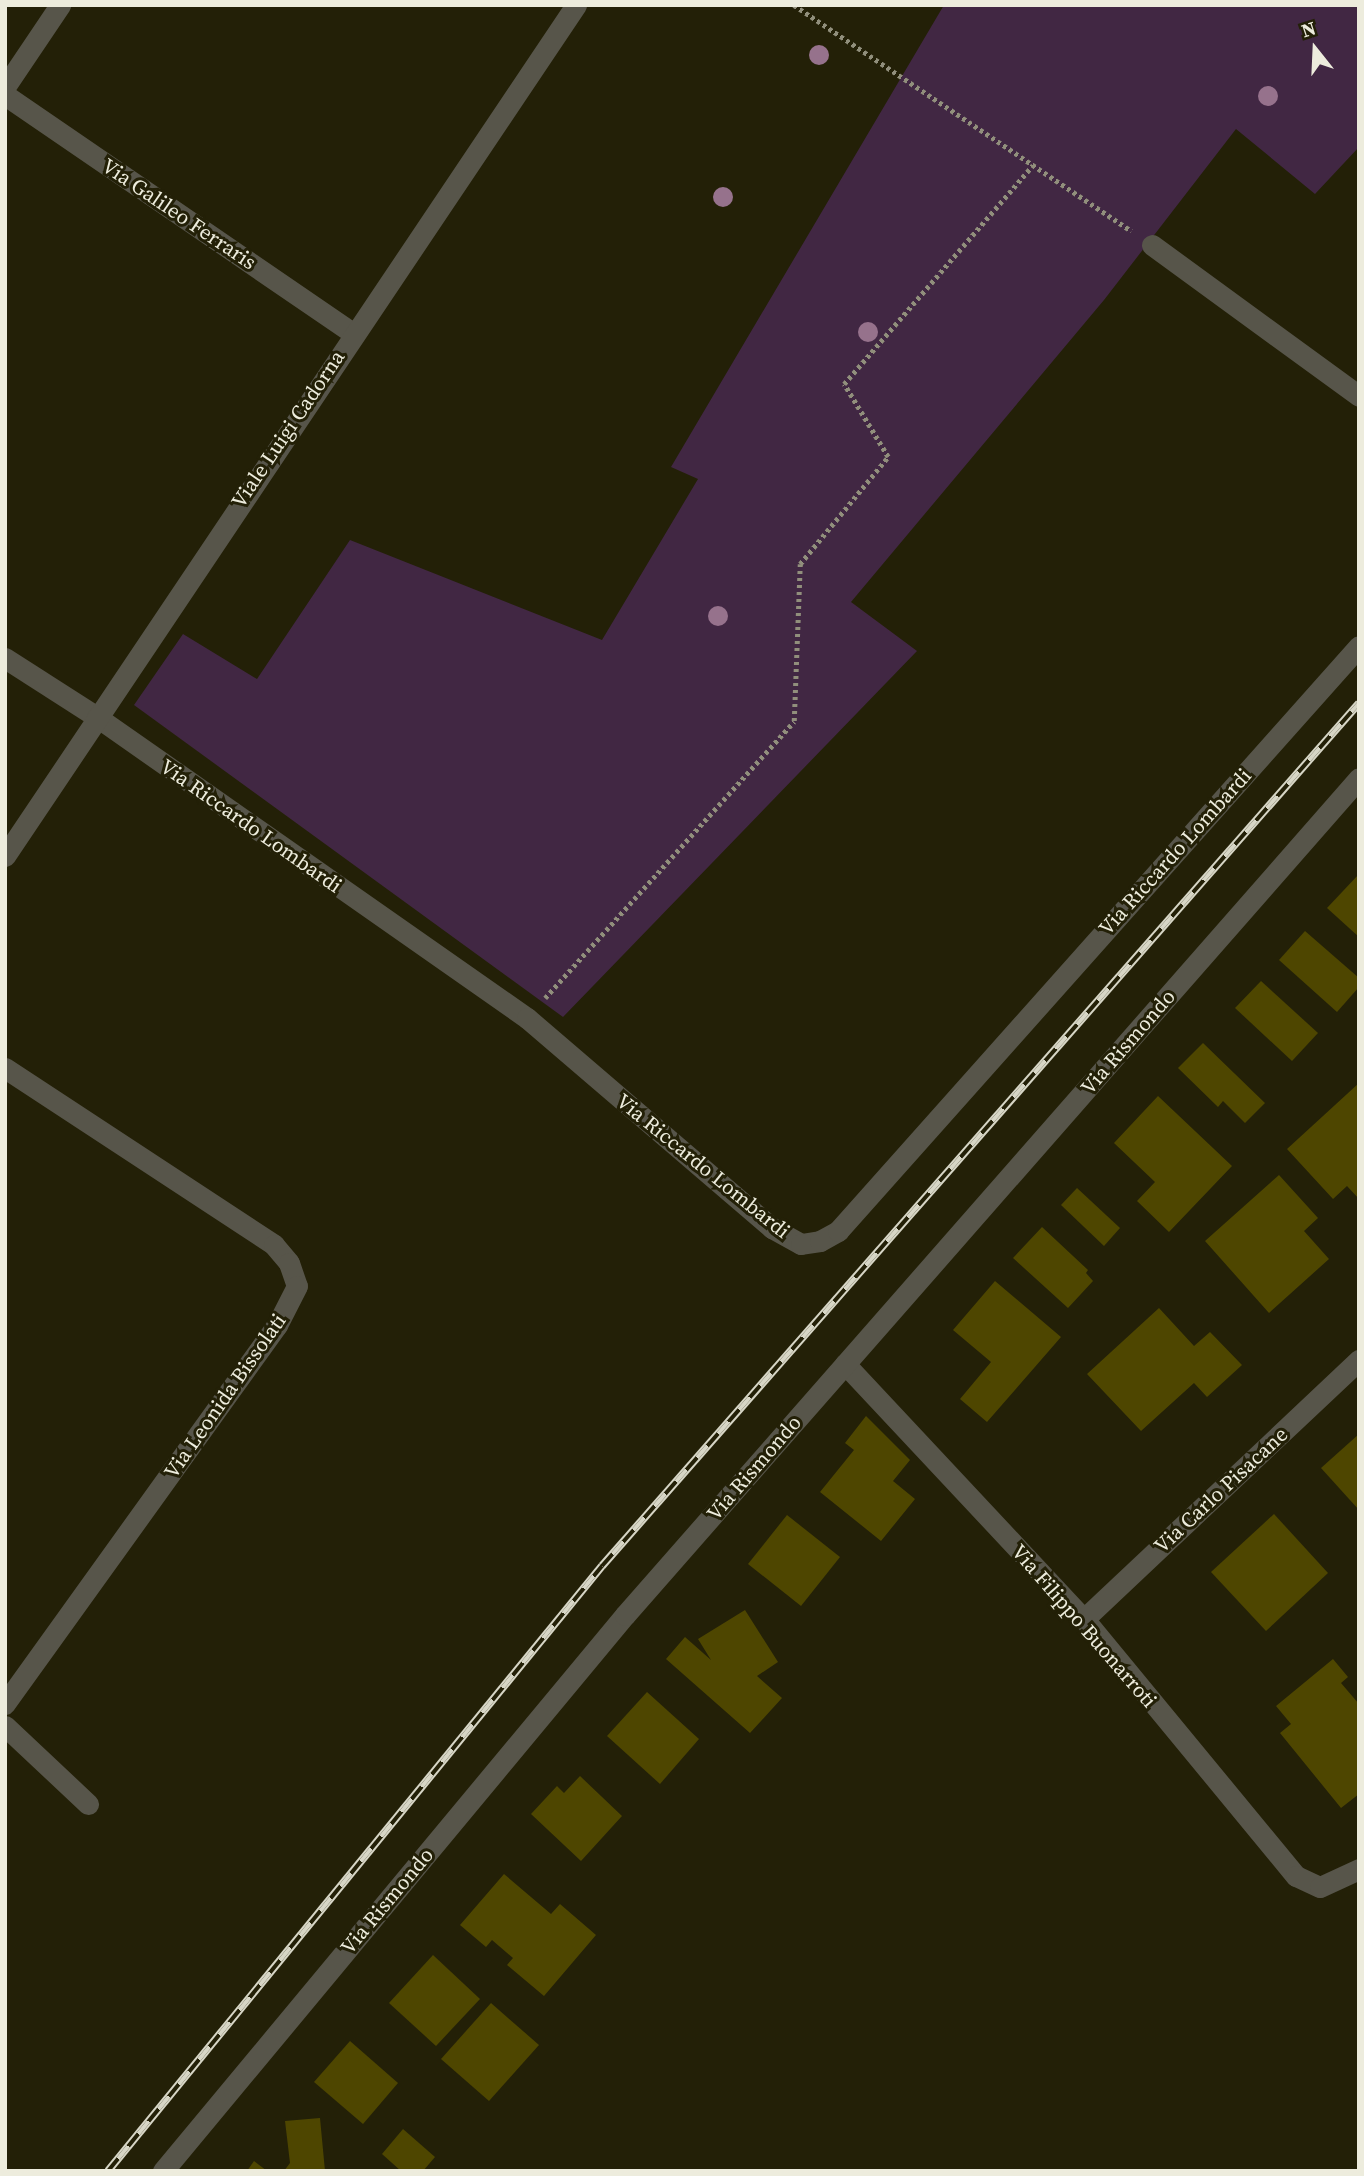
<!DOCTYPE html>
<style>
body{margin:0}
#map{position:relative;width:1364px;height:2176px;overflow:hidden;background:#232007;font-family:"Source Serif 4",serif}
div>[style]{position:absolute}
.green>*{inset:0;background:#412743}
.building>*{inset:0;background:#4e4600}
.path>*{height:4.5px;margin-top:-2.25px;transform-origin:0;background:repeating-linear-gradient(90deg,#918f7c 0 3.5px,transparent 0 7px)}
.minor>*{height:21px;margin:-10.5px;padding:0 10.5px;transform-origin:10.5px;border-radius:10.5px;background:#57554a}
.rail>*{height:8px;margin-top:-4px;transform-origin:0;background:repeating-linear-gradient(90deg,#232007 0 16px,#d7d6c6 0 32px);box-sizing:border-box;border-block:2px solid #d7d6c6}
.trees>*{width:20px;height:20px;margin:-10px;border-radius:50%;background:#96728c}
span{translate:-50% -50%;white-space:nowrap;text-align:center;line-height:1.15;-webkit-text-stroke:6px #232007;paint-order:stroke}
.street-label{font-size:21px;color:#edecdd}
.frame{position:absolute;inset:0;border:7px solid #edecdd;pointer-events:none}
.north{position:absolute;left:1280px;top:14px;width:70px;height:70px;-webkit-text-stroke:5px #232007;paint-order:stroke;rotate:342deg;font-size:19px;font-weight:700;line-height:28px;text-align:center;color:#edecdd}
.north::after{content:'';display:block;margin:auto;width:24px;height:32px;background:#edecdd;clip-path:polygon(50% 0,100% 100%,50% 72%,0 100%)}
</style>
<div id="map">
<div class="green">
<div style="clip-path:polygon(944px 5px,1359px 5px,1359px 147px,1315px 194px,1236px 129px,1104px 300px,851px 602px,917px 651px,563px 1017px,134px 705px,183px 634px,257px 679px,350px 540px,602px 640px,698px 479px,671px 467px)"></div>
</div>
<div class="building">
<div style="clip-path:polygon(1359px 874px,1359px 937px,1327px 908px)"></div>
<div style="clip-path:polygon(1305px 931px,1359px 978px,1359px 987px,1337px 1012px,1279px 960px)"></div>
<div style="clip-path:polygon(1261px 981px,1318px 1033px,1292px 1061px,1235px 1008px)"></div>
<div style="clip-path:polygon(1203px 1043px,1265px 1103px,1245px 1123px,1223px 1101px,1218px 1107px,1178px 1068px)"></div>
<div style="clip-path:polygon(1359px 1083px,1359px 1199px,1347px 1186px,1333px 1199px,1287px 1149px)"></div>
<div style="clip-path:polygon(1158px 1096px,1232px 1166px,1169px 1232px,1137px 1201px,1155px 1182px,1114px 1143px)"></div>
<div style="clip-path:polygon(1279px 1175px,1318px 1218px,1304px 1231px,1329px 1259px,1269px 1313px,1205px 1241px)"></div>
<div style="clip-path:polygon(1077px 1188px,1120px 1228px,1104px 1246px,1061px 1205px)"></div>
<div style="clip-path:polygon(1042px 1227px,1088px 1270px,1086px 1273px,1093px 1281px,1068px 1308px,1013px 1258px)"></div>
<div style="clip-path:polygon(995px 1281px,1061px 1337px,987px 1422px,960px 1399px,991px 1362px,953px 1330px)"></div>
<div style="clip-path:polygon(1159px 1308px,1194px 1346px,1210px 1332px,1242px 1365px,1207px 1397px,1194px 1383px,1141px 1431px,1087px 1374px)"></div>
<div style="clip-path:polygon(866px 1416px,910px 1460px,893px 1481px,915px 1499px,881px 1541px,820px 1492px,854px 1450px,845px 1443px)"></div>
<div style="clip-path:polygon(1359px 1434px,1359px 1510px,1321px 1468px)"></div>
<div style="clip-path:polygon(1274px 1514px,1328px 1573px,1266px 1631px,1211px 1572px)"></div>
<div style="clip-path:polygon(787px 1515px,840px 1557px,801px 1606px,748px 1564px)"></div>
<div style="clip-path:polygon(745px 1610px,778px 1662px,757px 1676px,782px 1698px,750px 1733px,666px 1659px,685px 1637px,711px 1660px,698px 1639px)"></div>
<div style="clip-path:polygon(1333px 1659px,1348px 1677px,1341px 1683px,1359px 1704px,1359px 1794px,1341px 1808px,1280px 1733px,1291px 1724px,1276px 1706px)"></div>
<div style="clip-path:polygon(647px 1692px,699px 1739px,660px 1784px,607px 1736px)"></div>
<div style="clip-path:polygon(580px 1776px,622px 1816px,581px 1861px,531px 1814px,557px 1786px,564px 1793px)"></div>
<div style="clip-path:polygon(504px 1874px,551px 1914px,560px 1904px,596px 1935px,544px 1996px,507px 1965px,513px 1958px,492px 1940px,486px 1947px,460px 1925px)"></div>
<div style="clip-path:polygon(433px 1955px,480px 1999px,436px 2046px,389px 2003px)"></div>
<div style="clip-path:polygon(491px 2003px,539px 2045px,489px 2101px,441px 2059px)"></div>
<div style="clip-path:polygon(350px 2041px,398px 2083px,363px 2124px,314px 2082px)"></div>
<div style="clip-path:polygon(320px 2118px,325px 2171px,284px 2171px,290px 2163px,285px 2121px)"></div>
<div style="clip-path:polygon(403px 2129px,435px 2157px,423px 2171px,401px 2171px,382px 2154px)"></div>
<div style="clip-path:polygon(254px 2161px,267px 2171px,247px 2171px)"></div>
</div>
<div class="path">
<div style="left:794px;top:5px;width:406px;rotate:33.8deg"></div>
<div style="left:545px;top:998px;width:372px;rotate:-48deg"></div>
<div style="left:794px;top:721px;width:157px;rotate:-87.8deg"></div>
<div style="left:800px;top:564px;width:139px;rotate:-50.6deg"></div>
<div style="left:888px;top:457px;width:85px;rotate:-121.1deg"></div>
<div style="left:844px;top:384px;width:289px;rotate:-49.2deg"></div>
</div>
<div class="minor">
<div style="left:5px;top:87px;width:99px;rotate:-56.1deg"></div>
<div style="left:5px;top:95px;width:422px;rotate:34.4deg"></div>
<div style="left:1152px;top:245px;width:256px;rotate:36.1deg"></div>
<div style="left:5px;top:658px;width:109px;rotate:32.7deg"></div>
<div style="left:97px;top:717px;width:525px;rotate:34.99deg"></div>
<div style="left:527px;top:1018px;width:323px;rotate:40.6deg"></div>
<div style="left:772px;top:1228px;width:33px;rotate:29deg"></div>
<div style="left:801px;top:1244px;width:19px;rotate:-9deg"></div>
<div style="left:820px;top:1241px;width:21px;rotate:-29deg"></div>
<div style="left:838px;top:1231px;width:783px;rotate:-48.31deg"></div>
<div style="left:5px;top:856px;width:1025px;rotate:-56.14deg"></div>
<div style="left:5px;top:1068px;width:322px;rotate:33.3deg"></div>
<div style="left:274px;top:1245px;width:23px;rotate:50deg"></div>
<div style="left:289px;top:1263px;width:24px;rotate:71deg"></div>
<div style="left:297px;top:1286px;width:44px;rotate:117.1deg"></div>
<div style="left:277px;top:1325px;width:467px;rotate:125.7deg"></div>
<div style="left:845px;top:1364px;width:349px;rotate:46.9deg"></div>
<div style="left:1084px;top:1619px;width:333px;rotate:50.5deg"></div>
<div style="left:1296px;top:1876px;width:26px;rotate:25deg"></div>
<div style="left:1320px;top:1887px;width:43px;rotate:-24.8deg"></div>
<div style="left:1084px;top:1619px;width:378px;rotate:-43.3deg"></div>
<div style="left:5px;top:1726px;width:114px;rotate:43.2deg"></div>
<div style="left:163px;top:2171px;width:723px;rotate:-50.28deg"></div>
<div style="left:625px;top:1615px;width:1113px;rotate:-48.75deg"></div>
</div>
<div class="rail">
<div style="left:108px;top:2171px;width:781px;rotate:-50.77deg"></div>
<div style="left:602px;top:1566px;width:1148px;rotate:-48.74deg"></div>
</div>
<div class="trees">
<div style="left:819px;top:55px"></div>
<div style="left:1268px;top:96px"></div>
<div style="left:723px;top:197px"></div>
<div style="left:868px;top:332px"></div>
<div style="left:718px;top:616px"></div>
</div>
<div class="street-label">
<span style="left:179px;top:214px;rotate:34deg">Via Galileo Ferraris</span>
<span style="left:288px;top:429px;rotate:-56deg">Viale Luigi Cadorna</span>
<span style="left:251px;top:826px;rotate:35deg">Via Riccardo Lombardi</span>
<span style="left:1175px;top:852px;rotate:-48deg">Via Riccardo Lombardi</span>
<span style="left:1128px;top:1042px;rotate:-49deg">Via Rismondo</span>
<span style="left:703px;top:1166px;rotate:39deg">Via Riccardo Lombardi</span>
<span style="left:225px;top:1396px;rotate:-55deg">Via Leonida Bissolati</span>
<span style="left:754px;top:1468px;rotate:-49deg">Via Rismondo</span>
<span style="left:1221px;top:1490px;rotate:-43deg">Via Carlo Pisacane</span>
<span style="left:1084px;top:1626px;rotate:49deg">Via Filippo Buonarroti</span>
<span style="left:387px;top:1901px;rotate:-50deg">Via Rismondo</span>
</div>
<div class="frame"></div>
<div class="north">N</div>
</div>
